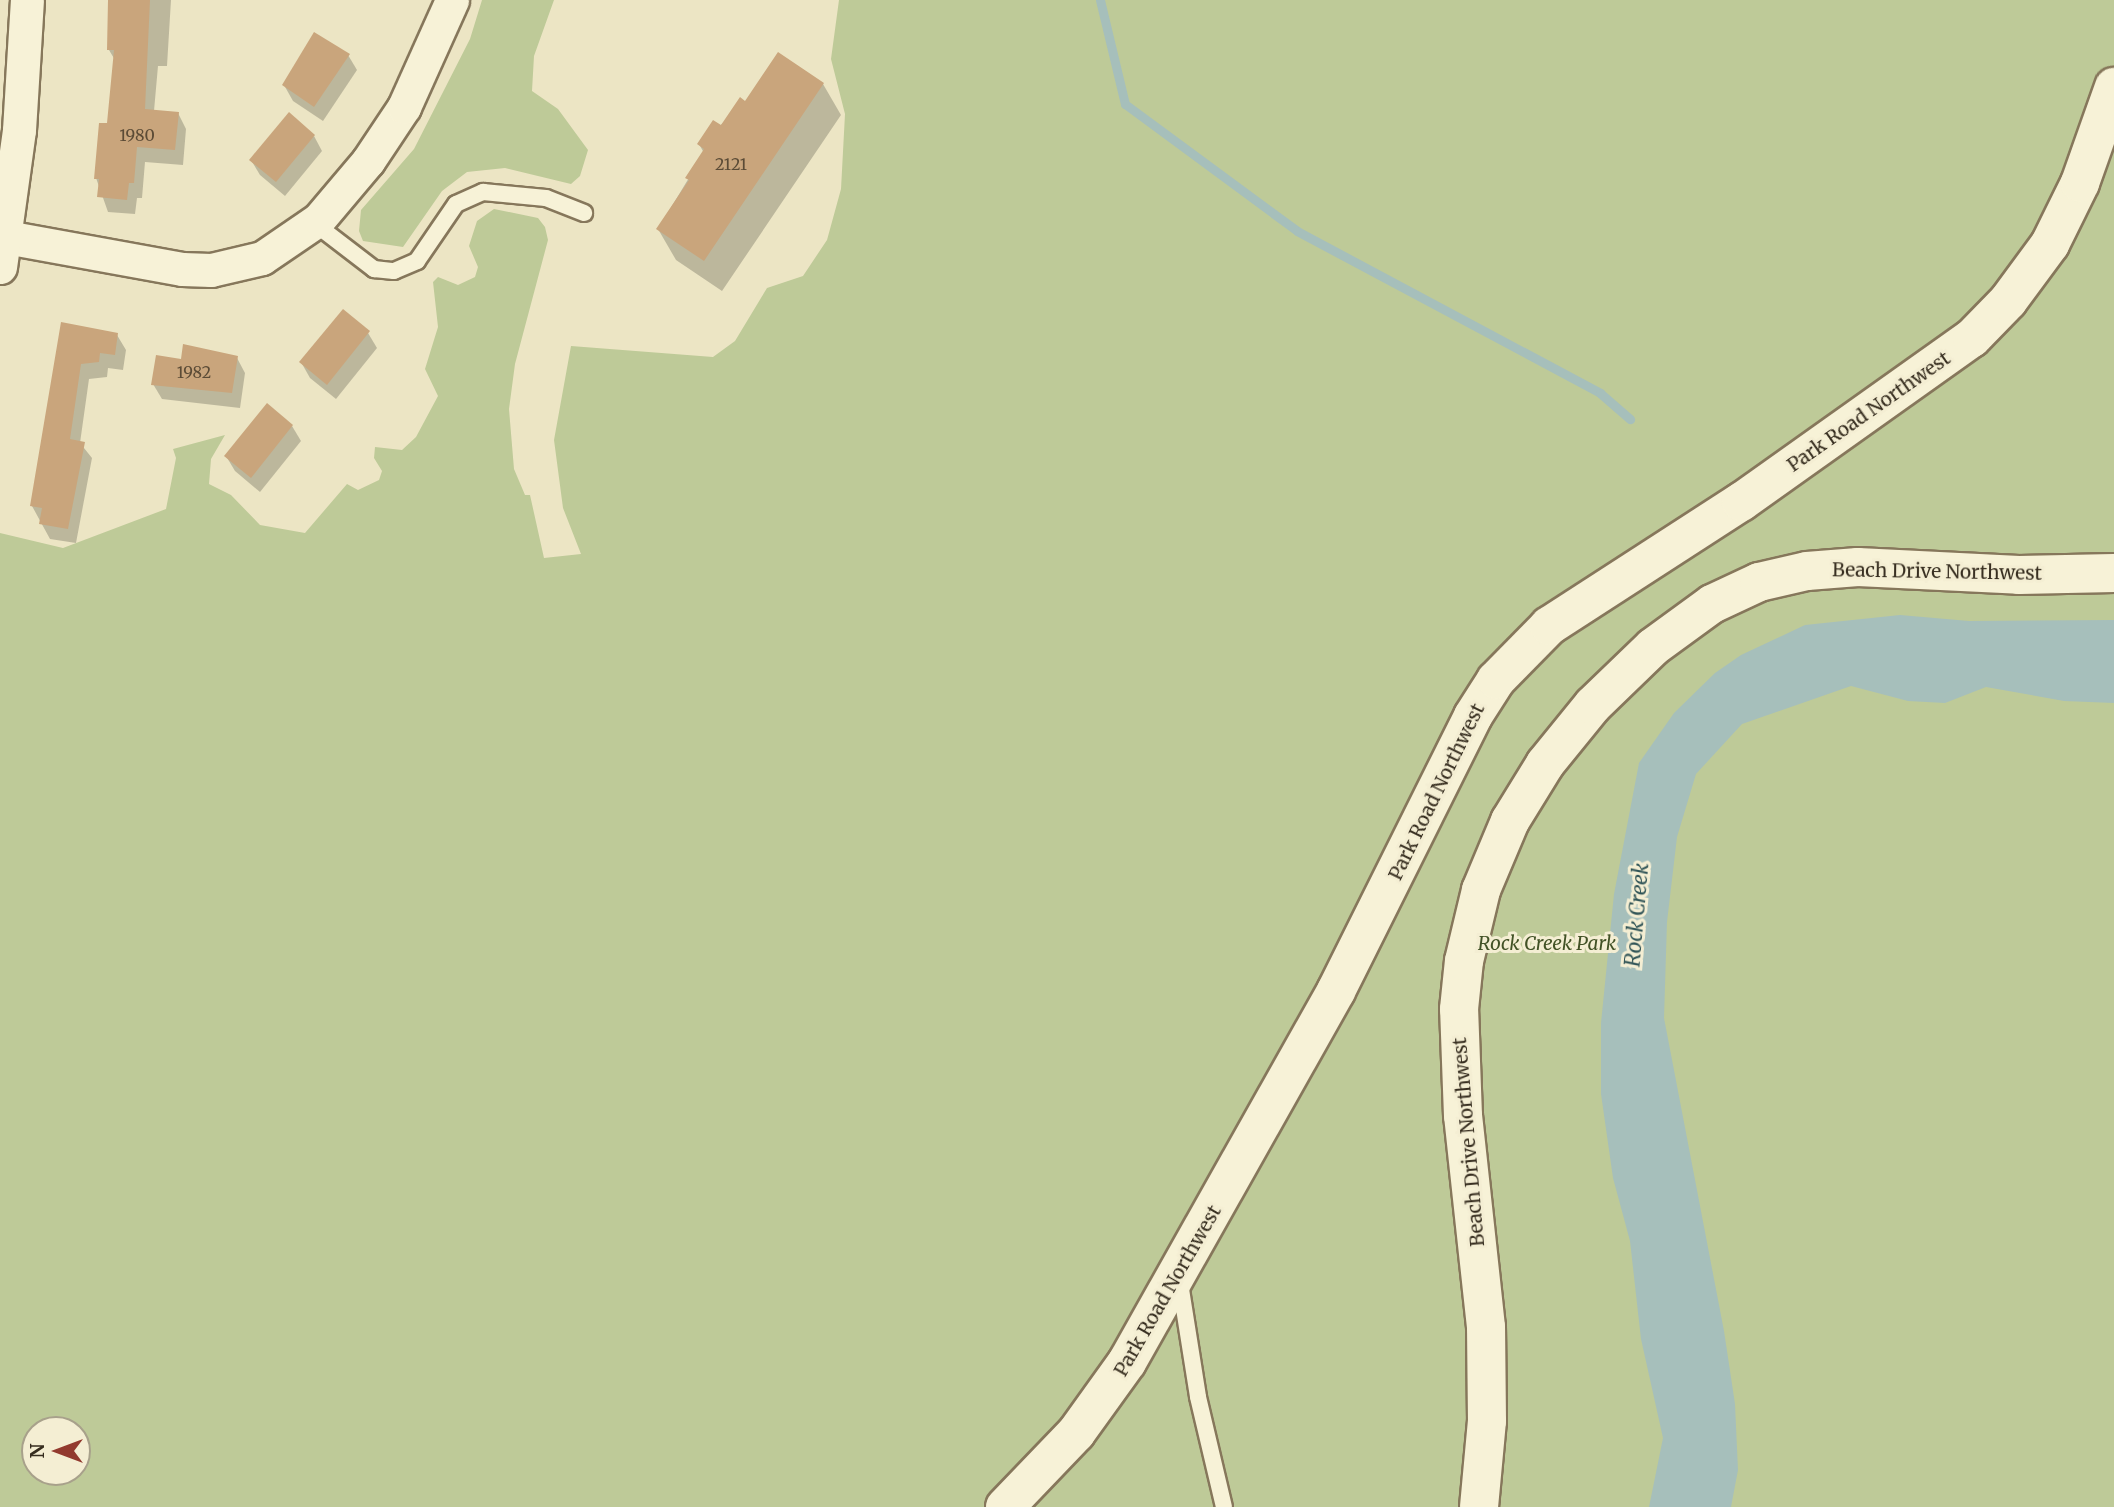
<!DOCTYPE html>
<style>
body{margin:0}
#map{position:relative;width:2114px;height:1507px;overflow:hidden;background:#ece5c4;font-family:Merriweather,serif}
div>[style]{position:absolute}
.green>*{inset:0;background:#beca98}
.water>*{inset:0;background:#a6bfbb}
.shadow>*{inset:0;background:#0003}
.stream>*{height:9px;margin:-4.5px;padding:0 4.5px;transform-origin:4.5px;border-radius:4.5px;background:#a6bfbb}
.building>*{inset:0;background:#c9a57c}
.roads{filter:drop-shadow(2px 0 #86775b) drop-shadow(-2px 0 #86775b) drop-shadow(0 2px #86775b) drop-shadow(0 -2px #86775b)}
.lane>*{height:16px;margin:-8px;padding:0 8px;transform-origin:8px;border-radius:8px;background:#f7f2d7}
.street>*{height:33px;margin:-16.5px;padding:0 16.5px;transform-origin:16.5px;border-radius:16.5px;background:#f7f2d7}
.secondary>*{height:38px;margin:-19px;padding:0 19px;transform-origin:19px;border-radius:19px;background:#f7f2d7}
span{translate:-50% -50%;white-space:nowrap;text-align:center;line-height:1.15;-webkit-text-stroke:6px #f4eed3;paint-order:stroke}
.number-label{font-size:16px;color:#5b4b36}
.number-label span{-webkit-text-stroke-width:0}
.street-label{font-size:19px;color:#362d1f}
.park-label{font-size:19px;color:#425226;font-style:italic}
.water-label{font-size:21px;color:#2f5356;font-style:italic}
.north{position:absolute;left:21px;top:1416px;width:70px;height:70px;box-sizing:border-box;background:#f4eed3;border:2px solid #a8a18b;border-radius:50%;rotate:270deg;font-size:19px;font-weight:700;line-height:28px;text-align:center;color:#362d1f}
.north::after{content:'';display:block;margin:auto;width:24px;height:32px;background:#923a2e;clip-path:polygon(50% 0,100% 100%,50% 72%,0 100%)}
</style>
<div id="map">
<div class="green">
<i style="clip-path:polygon(482px 0,554px 0,534px 56px,532px 91px,558px 109px,588px 150px,580px 176px,571px 184px,505px 168px,467px 172px,442px 191px,403px 247px,363px 241px,359px 231px,361px 210px,414px 149px,470px 39px)"></i>
<i style="clip-path:polygon(evenodd,839px 0,2114px 0,2114px 1507px,0 1507px,0 533px,63px 548px,166px 509px,176px 458px,173px 449px,225px 435px,211px 459px,209px 484px,231px 495px,260px 525px,305px 533px,347px 484px,358px 490px,379px 480px,382px 471px,374px 458px,375px 447px,402px 450px,416px 437px,438px 396px,425px 369px,438px 327px,433px 282px,438px 277px,458px 285px,475px 277px,478px 267px,469px 246px,477px 221px,494px 209px,538px 218px,545px 227px,548px 240px,515px 364px,509px 409px,514px 469px,525px 495px,530px 495px,544px 558px,581px 554px,563px 508px,554px 440px,571px 346px,713px 357px,735px 341px,767px 288px,803px 276px,827px 240px,841px 189px,845px 114px,831px 59px,839px 0,35px 1430px,77px 1430px,77px 1472px,35px 1472px,35px 1430px)"></i>
</div>
<div class="water">
<i style="clip-path:polygon(1900px 615px,1969px 621px,2114px 620px,2114px 703px,2064px 701px,1986px 687px,1945px 703px,1908px 701px,1851px 686px,1742px 724px,1696px 774px,1677px 837px,1667px 922px,1664px 1018px,1724px 1331px,1735px 1404px,1738px 1470px,1731px 1507px,1649px 1507px,1663px 1438px,1641px 1339px,1630px 1241px,1613px 1178px,1601px 1094px,1601px 1023px,1614px 894px,1639px 763px,1674px 713px,1715px 673px,1741px 655px,1805px 625px)"></i>
</div>
<div class="shadow">
<i style="clip-path:polygon(110px 0,171px 0,167px 66px,158px 66px,154px 111px,178px 113px,186px 129px,183px 165px,145px 162px,142px 198px,137px 198px,135px 214px,108px 212px,96px 178px,109px 125px,115px 60px,109px 50px)"></i>
<i style="clip-path:polygon(778px 54px,823px 84px,841px 115px,722px 291px,676px 260px,658px 229px,704px 153px,699px 144px,746px 103px)"></i>
<i style="clip-path:polygon(348px 55px,357px 70px,323px 121px,293px 101px,284px 85px)"></i>
<i style="clip-path:polygon(314px 136px,322px 151px,285px 196px,260px 175px,251px 160px)"></i>
<i style="clip-path:polygon(62px 324px,117px 335px,126px 350px,123px 370px,108px 368px,107px 377px,89px 379px,80px 443px,92px 458px,76px 543px,50px 539px,32px 506px)"></i>
<i style="clip-path:polygon(368px 333px,377px 348px,336px 399px,310px 378px,301px 362px)"></i>
<i style="clip-path:polygon(237px 358px,245px 373px,240px 408px,162px 399px,153px 384px,182px 361px)"></i>
<i style="clip-path:polygon(292px 426px,301px 441px,260px 492px,235px 471px,226px 456px)"></i>
</div>
<div class="stream">
<i style="left:1100px;top:0;width:107px;rotate:76.5deg"></i>
<i style="left:1125px;top:104px;width:214px;rotate:36.4deg"></i>
<i style="left:1297px;top:231px;width:344px;rotate:28.1deg"></i>
<i style="left:1600px;top:393px;width:40px;rotate:41deg"></i>
</div>
<div class="building">
<i style="clip-path:polygon(108px 0,150px 0,145px 109px,179px 112px,175px 150px,137px 147px,134px 183px,129px 183px,127px 200px,97px 197px,99px 179px,94px 179px,99px 123px,107px 123px,114px 50px,107px 50px)"></i>
<i style="clip-path:polygon(314px 32px,350px 54px,314px 107px,282px 85px)"></i>
<i style="clip-path:polygon(778px 52px,824px 83px,704px 261px,656px 229px,689px 180px,685px 178px,704px 149px,697px 144px,713px 120px,721px 125px,740px 97px,745px 101px)"></i>
<i style="clip-path:polygon(289px 112px,315px 135px,276px 182px,249px 160px)"></i>
<i style="clip-path:polygon(343px 309px,370px 331px,327px 385px,299px 362px)"></i>
<i style="clip-path:polygon(61px 322px,118px 333px,115px 355px,100px 353px,99px 362px,81px 364px,70px 439px,85px 442px,68px 529px,39px 524px,42px 508px,30px 506px)"></i>
<i style="clip-path:polygon(183px 344px,238px 356px,232px 393px,151px 385px,156px 355px,181px 359px)"></i>
<i style="clip-path:polygon(267px 403px,293px 425px,251px 478px,224px 456px)"></i>
</div>
<div class="roads">
<div class="lane">
<i style="left:314px;top:223px;width:76px;rotate:37.5deg"></i>
<i style="left:374px;top:269px;width:20px;rotate:6deg"></i>
<i style="left:394px;top:271px;width:25px;rotate:-23deg"></i>
<i style="left:417px;top:261px;width:69px;rotate:-55.6deg"></i>
<i style="left:456px;top:204px;width:30px;rotate:-24deg"></i>
<i style="left:483px;top:192px;width:63px;rotate:5.4deg"></i>
<i style="left:546px;top:198px;width:41px;rotate:21.5deg"></i>
<i style="left:1180px;top:1283px;width:115px;rotate:81deg"></i>
<i style="left:1198px;top:1397px;width:113px;rotate:76.7deg"></i>
</div>
<div class="street">
<i style="left:6px;top:237px;width:179px;rotate:10.3deg"></i>
<i style="left:182px;top:269px;width:29px;rotate:2deg"></i>
<i style="left:211px;top:270px;width:52px;rotate:-13.2deg"></i>
<i style="left:262px;top:258px;width:69px;rotate:-34.4deg"></i>
<i style="left:319px;top:219px;width:76px;rotate:-49.8deg"></i>
<i style="left:368px;top:161px;width:65px;rotate:-56.3deg"></i>
<i style="left:404px;top:107px;width:117px;rotate:-65.8deg"></i>
<i style="left:0;top:267px;width:138px;rotate:-82.1deg"></i>
<i style="left:19px;top:130px;width:130px;rotate:-86.5deg"></i>
</div>
<div class="secondary">
<i style="left:1005px;top:1507px;width:103px;rotate:-46.2deg"></i>
<i style="left:1076px;top:1433px;width:87px;rotate:-54.3deg"></i>
<i style="left:1127px;top:1362px;width:426px;rotate:-60.6deg"></i>
<i style="left:1336px;top:991px;width:307px;rotate:-63.5deg"></i>
<i style="left:1473px;top:716px;width:43px;rotate:-57.4deg"></i>
<i style="left:1496px;top:680px;width:76px;rotate:-45.5deg"></i>
<i style="left:1549px;top:626px;width:229px;rotate:-32.9deg"></i>
<i style="left:1741px;top:502px;width:283px;rotate:-35.4deg"></i>
<i style="left:1972px;top:338px;width:52px;rotate:-45.8deg"></i>
<i style="left:2008px;top:301px;width:71px;rotate:-53.6deg"></i>
<i style="left:2050px;top:244px;width:68px;rotate:-63.8deg"></i>
<i style="left:2080px;top:183px;width:102px;rotate:-70.5deg"></i>
<i style="left:1479px;top:1507px;width:86px;rotate:-84.7deg"></i>
<i style="left:1487px;top:1421px;width:94px;rotate:-90.6deg"></i>
<i style="left:1486px;top:1327px;width:212px;rotate:-96.2deg"></i>
<i style="left:1463px;top:1116px;width:107px;rotate:-92.1deg"></i>
<i style="left:1459px;top:1009px;width:48px;rotate:-84.1deg"></i>
<i style="left:1464px;top:961px;width:73px;rotate:-76.5deg"></i>
<i style="left:1481px;top:890px;width:75px;rotate:-67.2deg"></i>
<i style="left:1510px;top:821px;width:67px;rotate:-58.4deg"></i>
<i style="left:1545px;top:764px;width:76px;rotate:-50.9deg"></i>
<i style="left:1593px;top:705px;width:83px;rotate:-44deg"></i>
<i style="left:1653px;top:647px;width:73px;rotate:-36.1deg"></i>
<i style="left:1712px;top:604px;width:52px;rotate:-25.1deg"></i>
<i style="left:1759px;top:582px;width:49px;rotate:-12.9deg"></i>
<i style="left:1807px;top:571px;width:51px;rotate:-4.5deg"></i>
<i style="left:1858px;top:567px;width:161px;rotate:2.8deg"></i>
<i style="left:2019px;top:575px;width:95px;rotate:-1.2deg"></i>
</div>
</div>
<div class="number-label">
<span style="left:137px;top:135px">1980</span>
<span style="left:731px;top:164px">2121</span>
<span style="left:194px;top:372px">1982</span>
</div>
<div class="street-label">
<span style="left:1869px;top:412px;rotate:-35deg">Park Road Northwest</span>
<span style="left:1937px;top:572px;rotate:1deg">Beach Drive Northwest</span>
<span style="left:1437px;top:792px;rotate:-64deg">Park Road Northwest</span>
<span style="left:1469px;top:1142px;rotate:-95deg">Beach Drive Northwest</span>
<span style="left:1168px;top:1291px;rotate:-60deg">Park Road Northwest</span>
</div>
<div class="park-label">
<span style="left:1547px;top:944px">Rock Creek Park</span>
</div>
<div class="water-label">
<span style="left:1637px;top:915px;rotate:-85deg">Rock Creek</span>
</div>
<div class="north">N</div>
</div>
